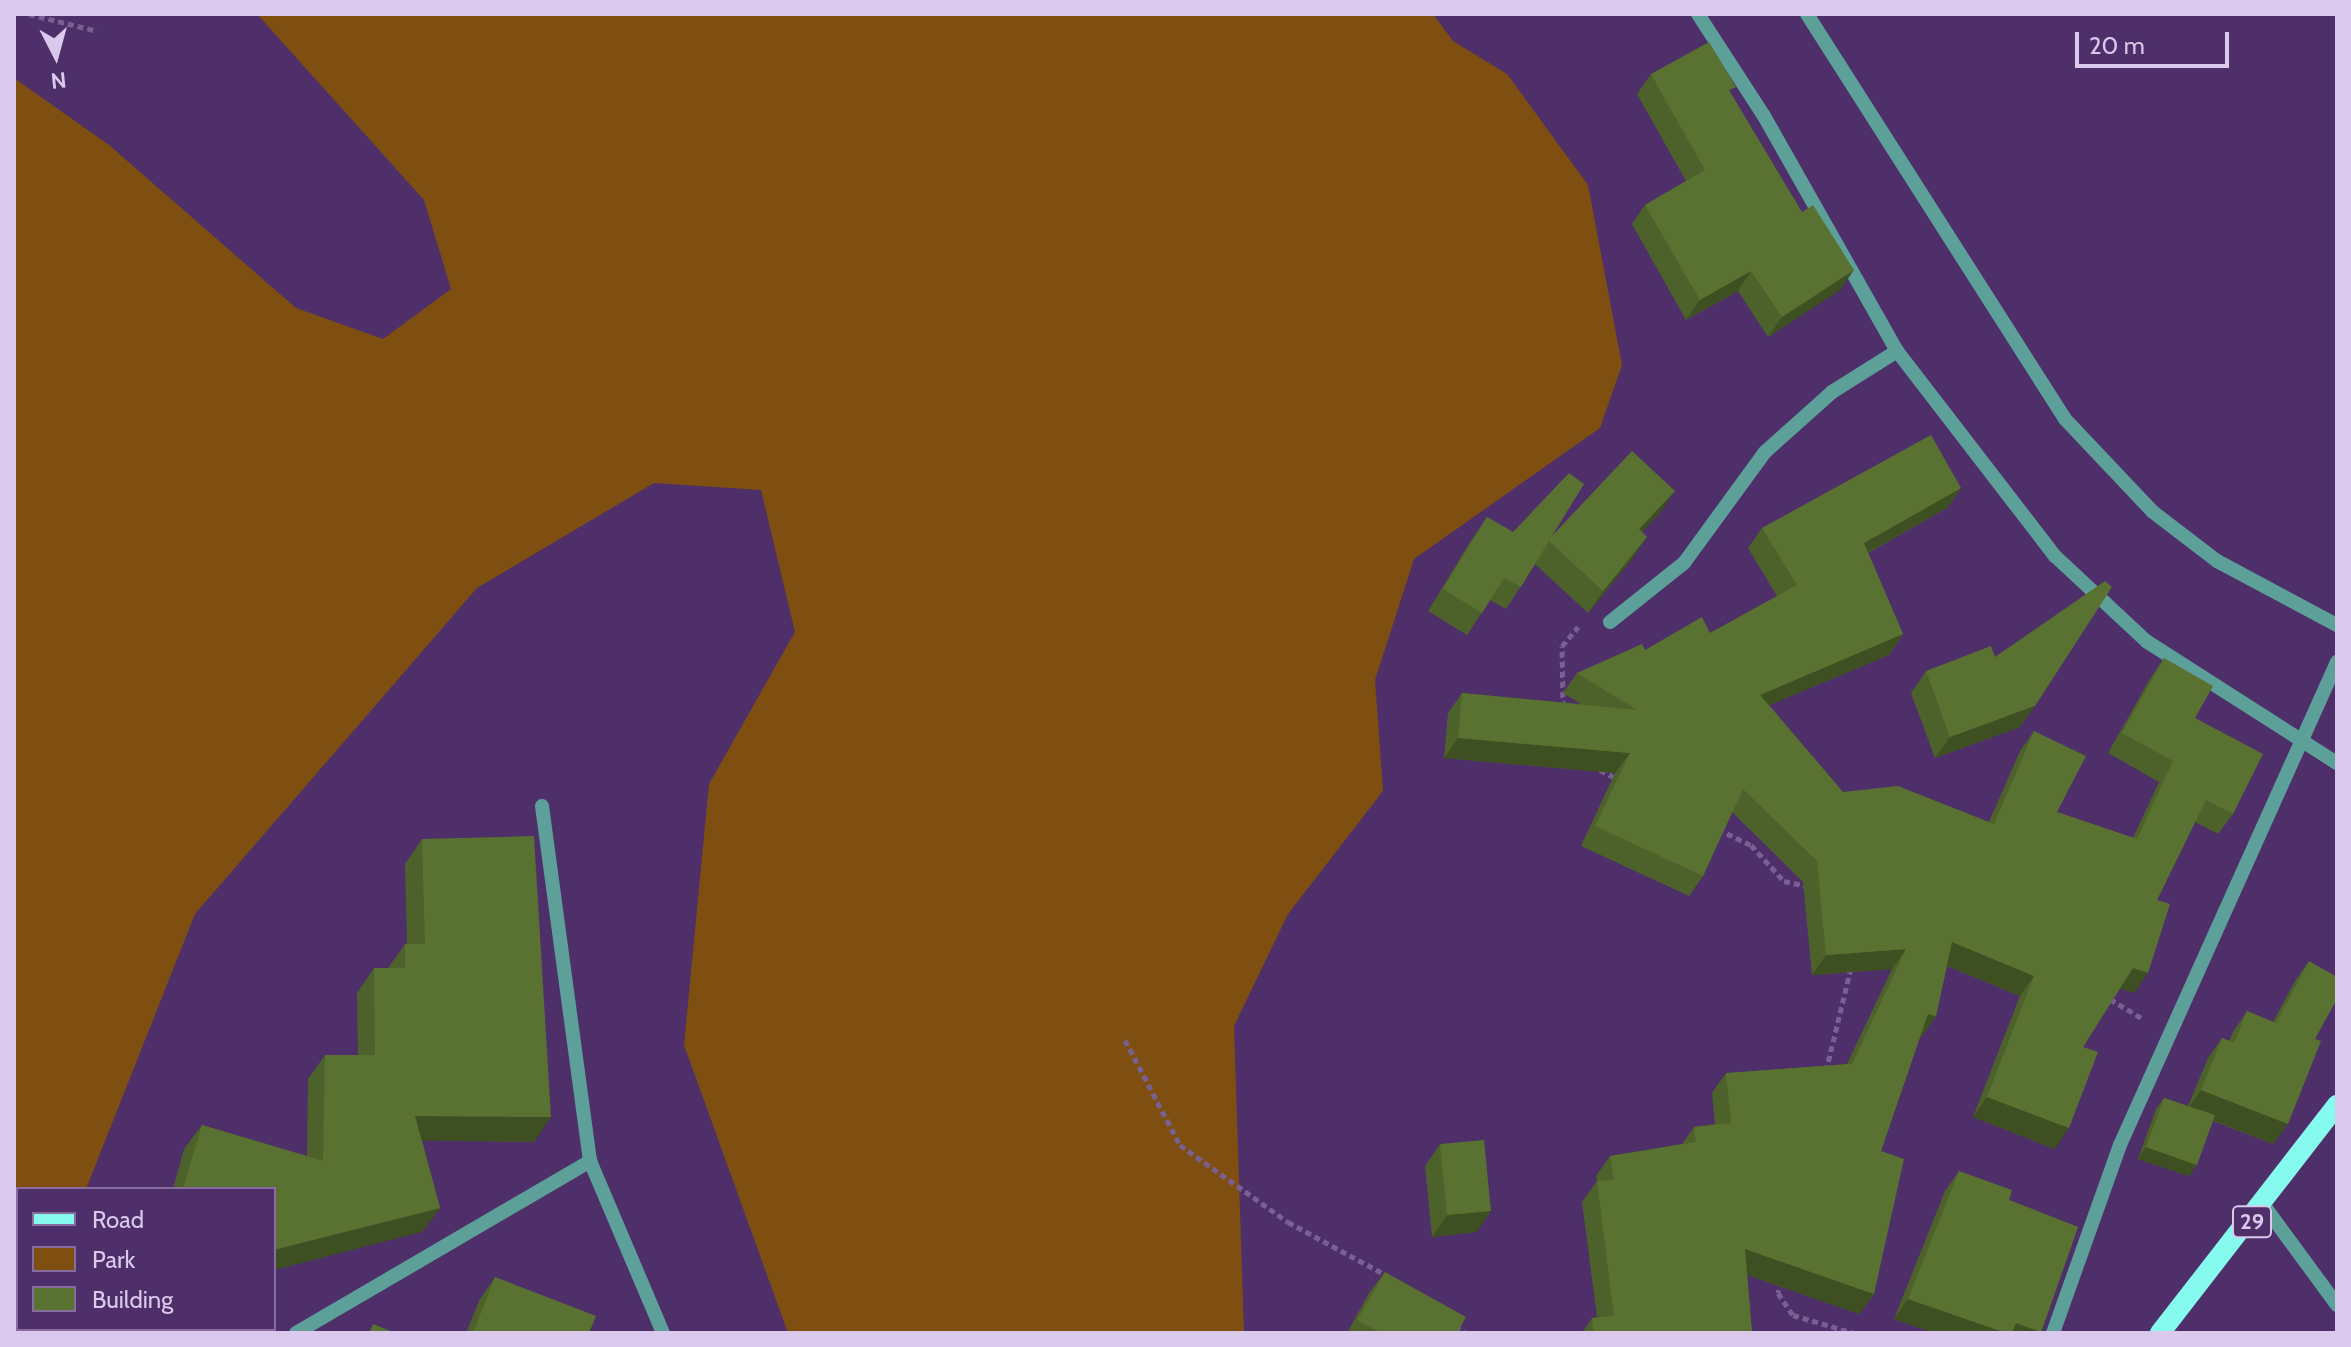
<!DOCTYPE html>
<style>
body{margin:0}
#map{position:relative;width:2351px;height:1347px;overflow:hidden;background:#4e2f69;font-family:Cabin,sans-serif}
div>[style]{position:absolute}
.green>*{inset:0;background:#7e4f10}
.path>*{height:5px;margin-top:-2.5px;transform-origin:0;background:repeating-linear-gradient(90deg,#795f92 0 6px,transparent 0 10px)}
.minor>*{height:14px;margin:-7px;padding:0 7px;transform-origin:7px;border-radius:7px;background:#5ca099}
.major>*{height:20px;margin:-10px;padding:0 10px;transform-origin:10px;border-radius:10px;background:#87faef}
.wall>*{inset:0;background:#4d622a}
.shaded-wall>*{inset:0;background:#3e5022}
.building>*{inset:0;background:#597231}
span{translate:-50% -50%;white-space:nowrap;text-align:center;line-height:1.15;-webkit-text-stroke:8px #4e2f69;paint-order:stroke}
.shield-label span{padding:2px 6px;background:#4e2f69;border:2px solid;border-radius:6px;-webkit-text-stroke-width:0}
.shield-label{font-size:22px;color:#dac9ec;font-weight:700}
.frame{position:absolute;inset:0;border:16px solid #dac9ec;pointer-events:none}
.legend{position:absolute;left:16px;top:1187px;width:260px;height:144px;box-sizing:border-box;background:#4e2f69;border:2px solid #866d9d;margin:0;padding:10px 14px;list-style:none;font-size:24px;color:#dac9ec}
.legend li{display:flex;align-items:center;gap:16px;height:40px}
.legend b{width:40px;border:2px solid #866d9d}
.north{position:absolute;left:16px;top:16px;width:80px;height:80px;-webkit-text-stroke:6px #4e2f69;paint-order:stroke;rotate:174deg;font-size:22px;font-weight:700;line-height:32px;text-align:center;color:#dac9ec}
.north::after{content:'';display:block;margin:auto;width:28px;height:36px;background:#dac9ec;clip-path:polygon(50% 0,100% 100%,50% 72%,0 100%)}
.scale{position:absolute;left:2075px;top:32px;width:154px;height:36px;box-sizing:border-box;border:4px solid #dac9ec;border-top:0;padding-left:10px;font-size:24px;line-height:28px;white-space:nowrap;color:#dac9ec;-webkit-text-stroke:6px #4e2f69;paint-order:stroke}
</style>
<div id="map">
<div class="green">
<i style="clip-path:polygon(257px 14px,1433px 14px,1453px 41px,1507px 74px,1588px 185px,1622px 365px,1600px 428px,1414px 559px,1375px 680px,1383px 791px,1288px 914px,1234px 1026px,1244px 1333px,788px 1333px,684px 1045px,709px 784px,795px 632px,761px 490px,654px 483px,477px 588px,195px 914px,86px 1189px,18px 1189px,18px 1329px,42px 1329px,14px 1333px,14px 78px,109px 145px,296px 308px,383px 339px,451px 289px,424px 200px)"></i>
</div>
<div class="path">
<i style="left:29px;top:14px;width:70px;rotate:14deg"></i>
<i style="left:1563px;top:707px;width:61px;rotate:-90.9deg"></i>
<i style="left:1562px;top:646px;width:25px;rotate:-50deg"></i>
<i style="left:1600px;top:770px;width:22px;rotate:27deg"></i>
<i style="left:1718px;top:829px;width:37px;rotate:26deg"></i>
<i style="left:1751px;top:845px;width:49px;rotate:47.5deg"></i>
<i style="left:1784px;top:881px;width:25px;rotate:12deg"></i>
<i style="left:2110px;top:999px;width:37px;rotate:31deg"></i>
<i style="left:1125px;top:1040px;width:119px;rotate:62.4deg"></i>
<i style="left:1180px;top:1145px;width:133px;rotate:35.5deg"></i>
<i style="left:1288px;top:1222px;width:111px;rotate:28.4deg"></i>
<i style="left:1826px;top:1071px;width:106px;rotate:-76.4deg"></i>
<i style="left:1781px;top:1280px;width:13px;rotate:103deg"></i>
<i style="left:1778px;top:1293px;width:27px;rotate:56deg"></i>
<i style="left:1793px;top:1315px;width:64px;rotate:16.4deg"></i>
<i style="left:1455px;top:1326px;width:12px;rotate:35deg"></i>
</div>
<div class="minor">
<i style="left:1698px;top:14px;width:121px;rotate:57.1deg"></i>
<i style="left:1764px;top:116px;width:270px;rotate:60.5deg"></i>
<i style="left:1897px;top:351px;width:259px;rotate:52.4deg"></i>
<i style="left:2055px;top:556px;width:125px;rotate:43deg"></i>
<i style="left:2146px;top:641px;width:227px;rotate:32.6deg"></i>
<i style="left:1807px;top:14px;width:480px;rotate:57.5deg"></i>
<i style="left:2065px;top:419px;width:128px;rotate:46.6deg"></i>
<i style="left:2153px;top:512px;width:81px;rotate:37.4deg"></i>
<i style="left:2217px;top:561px;width:136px;rotate:28.1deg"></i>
<i style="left:1610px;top:622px;width:95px;rotate:-38.6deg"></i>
<i style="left:1684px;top:563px;width:137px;rotate:-53.9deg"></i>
<i style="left:1765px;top:452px;width:90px;rotate:-41.8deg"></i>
<i style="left:1832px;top:392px;width:77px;rotate:-32.2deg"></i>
<i style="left:542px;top:806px;width:358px;rotate:82.3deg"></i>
<i style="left:590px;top:1161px;width:187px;rotate:67deg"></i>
<i style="left:2265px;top:1207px;width:122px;rotate:53.7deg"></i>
<i style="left:296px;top:1333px;width:341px;rotate:-30.3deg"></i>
<i style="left:2053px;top:1333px;width:200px;rotate:-70.4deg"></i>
<i style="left:2120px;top:1145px;width:530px;rotate:-65.81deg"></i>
</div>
<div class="major">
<i style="left:2160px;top:1333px;width:289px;rotate:-52.2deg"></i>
</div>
<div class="wall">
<i style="clip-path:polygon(1651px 74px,1731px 94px,1840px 290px,1768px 337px,1738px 291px,1686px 320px,1632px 224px,1645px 205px,1686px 181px,1637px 94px)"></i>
<i style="clip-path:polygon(1961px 488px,1947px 508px,1868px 553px,1903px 634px,1889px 655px,1769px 705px,1843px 792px,1989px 822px,2020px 751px,2034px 731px,2057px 812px,2133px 838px,2159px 782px,2108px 753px,2150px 679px,2164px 658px,2195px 718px,2233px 814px,2218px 834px,2195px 822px,2157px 900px,2134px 993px,2120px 988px,2083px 1047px,2055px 1149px,1973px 1117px,2020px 996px,1947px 966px,1936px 1016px,1922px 1036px,1920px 1036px,1881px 1151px,1874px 1294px,1859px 1314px,1747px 1275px,1752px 1333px,1582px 1333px,1592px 1318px,1597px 1317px,1582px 1202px,1597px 1181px,1596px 1176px,1610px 1156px,1682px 1144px,1694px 1127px,1715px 1124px,1712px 1093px,1726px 1073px,1847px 1064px,1892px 969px,1812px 975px,1803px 882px,1732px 812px,1703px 876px,1689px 896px,1581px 846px,1615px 773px,1444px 758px,1448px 713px,1462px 693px,1581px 704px,1563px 693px,1577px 673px,1645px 650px,1710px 633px,1777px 596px,1748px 548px,1762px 528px)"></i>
<i style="clip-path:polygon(1660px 513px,1642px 532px,1632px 559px,1588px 613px,1535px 564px,1506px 609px,1490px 600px,1467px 635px,1428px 611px,1472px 539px,1487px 517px,1513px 532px,1552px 536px)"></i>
<i style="clip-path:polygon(1926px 671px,2020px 727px,1935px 758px,1911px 693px)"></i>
<i style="clip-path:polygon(422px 839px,534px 1142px,422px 1140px,440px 1208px,422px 1232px,274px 1189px,173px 1189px,184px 1149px,202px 1125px,307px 1156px,308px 1079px,325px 1055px,358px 1055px,357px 993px,374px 968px,388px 968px,405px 944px,407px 944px,405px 864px)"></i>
<i style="clip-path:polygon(2309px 961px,2315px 1039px,2273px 1144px,2213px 1121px,2189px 1176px,2138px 1159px,2156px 1109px,2164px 1098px,2188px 1106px,2208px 1058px,2222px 1038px,2229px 1041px,2233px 1032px,2247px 1011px,2273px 1022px,2295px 981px)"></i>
<i style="clip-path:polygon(1440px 1144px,1491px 1211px,1476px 1232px,1432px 1237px,1425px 1166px)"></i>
<i style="clip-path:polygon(1959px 1171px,2009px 1200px,2078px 1227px,2041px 1333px,1934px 1333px,1894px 1319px,1945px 1191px)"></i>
<i style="clip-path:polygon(1385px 1272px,1457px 1333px,1347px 1333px,1369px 1293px)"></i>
<i style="clip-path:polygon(495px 1277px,589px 1333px,466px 1333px,480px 1299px)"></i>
<i style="clip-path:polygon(125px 1329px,237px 1329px,234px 1333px,127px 1333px)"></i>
</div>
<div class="shaded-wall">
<i style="clip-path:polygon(1854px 270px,1840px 290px,1768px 337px,1782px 317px)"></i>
<i style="clip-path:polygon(1751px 271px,1738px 291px,1686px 320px,1700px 300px)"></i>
<i style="clip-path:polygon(1961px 488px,1947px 508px,1849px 563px,1864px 543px)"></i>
<i style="clip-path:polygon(1675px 491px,1660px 513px,1624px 551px,1639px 529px)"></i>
<i style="clip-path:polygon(1647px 537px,1632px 559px,1588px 613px,1603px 591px)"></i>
<i style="clip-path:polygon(1903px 634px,1889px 655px,1746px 715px,1760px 695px)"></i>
<i style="clip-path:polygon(2035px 706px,2020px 727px,1935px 758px,1950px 737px)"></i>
<i style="clip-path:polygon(1458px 738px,1630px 753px,1615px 773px,1444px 758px)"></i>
<i style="clip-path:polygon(1952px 942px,2034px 976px,2020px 996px,1938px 962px)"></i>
<i style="clip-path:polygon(1906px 949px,1892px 969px,1812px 975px,1826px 955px)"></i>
<i style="clip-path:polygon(2133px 968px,2148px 973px,2134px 993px,2118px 988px)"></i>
<i style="clip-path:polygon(1928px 1014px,1936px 1016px,1922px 1036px,1913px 1034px)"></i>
<i style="clip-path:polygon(2201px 1090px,2288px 1124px,2273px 1144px,2187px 1110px)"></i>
<i style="clip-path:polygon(1987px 1097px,2069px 1128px,2055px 1149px,1973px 1117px)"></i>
<i style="clip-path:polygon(415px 1116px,551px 1117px,534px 1142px,398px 1140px)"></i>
<i style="clip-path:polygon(2146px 1147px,2197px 1165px,2189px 1176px,2138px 1159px)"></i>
<i style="clip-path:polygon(440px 1208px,422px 1232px,274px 1270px,274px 1250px)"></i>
<i style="clip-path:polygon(1491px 1211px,1476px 1232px,1432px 1237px,1447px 1215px)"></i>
<i style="clip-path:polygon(1745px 1249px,1874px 1294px,1859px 1314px,1731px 1269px)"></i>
<i style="clip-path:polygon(1908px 1299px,2006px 1333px,1934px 1333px,1894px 1319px)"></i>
<i style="clip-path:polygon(2016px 1323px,2041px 1332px,2009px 1333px)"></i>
<i style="clip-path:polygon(225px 1329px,237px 1329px,234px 1333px,217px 1333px)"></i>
</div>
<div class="building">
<i style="clip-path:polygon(1709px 42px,1736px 87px,1729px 90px,1802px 212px,1813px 205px,1854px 270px,1782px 317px,1751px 271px,1700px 300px,1645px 205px,1705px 170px,1651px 74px)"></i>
<i style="clip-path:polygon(1931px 435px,1961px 488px,1864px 543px,1903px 634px,1760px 695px,1843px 792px,1898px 786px,1994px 824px,2034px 731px,2086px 756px,2057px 812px,2137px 839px,2173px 761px,2122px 733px,2164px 658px,2213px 686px,2195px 718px,2263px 754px,2233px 814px,2206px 800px,2157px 900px,2170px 904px,2148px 973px,2133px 968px,2083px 1047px,2098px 1052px,2069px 1128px,1987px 1097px,2034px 976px,1952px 942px,1936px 1016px,1928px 1014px,1881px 1151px,1904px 1159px,1874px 1294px,1745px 1249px,1752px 1333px,1594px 1333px,1592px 1318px,1614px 1316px,1597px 1181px,1614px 1180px,1610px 1156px,1696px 1142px,1694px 1127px,1731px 1123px,1726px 1073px,1852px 1064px,1906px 949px,1826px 955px,1817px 861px,1743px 789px,1703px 876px,1595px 826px,1630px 753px,1458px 738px,1462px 693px,1637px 710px,1577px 673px,1642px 644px,1645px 650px,1702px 617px,1710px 633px,1797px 585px,1762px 528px)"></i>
<i style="clip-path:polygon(1632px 451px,1675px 491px,1639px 529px,1647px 537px,1603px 591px,1549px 541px,1521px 587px,1504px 578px,1482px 613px,1443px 589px,1487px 517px,1513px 532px,1569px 473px,1584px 484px,1552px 536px)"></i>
<i style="clip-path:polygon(2105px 581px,2112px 587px,2035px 706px,1950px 737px,1926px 671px,1991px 646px,1995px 657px)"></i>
<i style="clip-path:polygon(534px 836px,551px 1117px,415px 1116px,440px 1208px,274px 1250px,274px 1189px,183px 1189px,202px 1125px,323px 1161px,325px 1055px,375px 1055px,374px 968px,405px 968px,405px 944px,425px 944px,422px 839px)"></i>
<i style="clip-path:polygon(2309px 961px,2337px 977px,2337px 999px,2315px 1039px,2321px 1041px,2288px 1124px,2201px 1090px,2222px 1038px,2234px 1043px,2247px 1011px,2276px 1023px)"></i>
<i style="clip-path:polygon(2164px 1098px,2215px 1115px,2197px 1165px,2146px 1147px)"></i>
<i style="clip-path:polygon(1484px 1140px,1491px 1211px,1447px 1215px,1440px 1144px)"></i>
<i style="clip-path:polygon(1959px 1171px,2012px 1190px,2009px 1200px,2078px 1227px,2041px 1332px,2016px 1323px,2012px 1333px,2006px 1333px,1908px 1299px)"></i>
<i style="clip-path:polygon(1385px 1272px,1466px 1317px,1457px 1333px,1381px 1333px,1357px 1320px)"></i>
<i style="clip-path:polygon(495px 1277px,596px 1316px,589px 1333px,473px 1333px)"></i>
<i style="clip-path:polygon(373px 1324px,395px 1333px,369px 1333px)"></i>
<i style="clip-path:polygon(151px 1329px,225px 1329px,217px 1333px,154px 1333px)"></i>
</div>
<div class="shield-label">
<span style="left:2252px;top:1222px">29</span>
</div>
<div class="frame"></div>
<ul class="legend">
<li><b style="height:10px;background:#87faef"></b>Road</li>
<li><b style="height:22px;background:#7e4f10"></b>Park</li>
<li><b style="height:22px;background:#597231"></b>Building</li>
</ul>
<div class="north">N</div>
<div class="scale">20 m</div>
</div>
